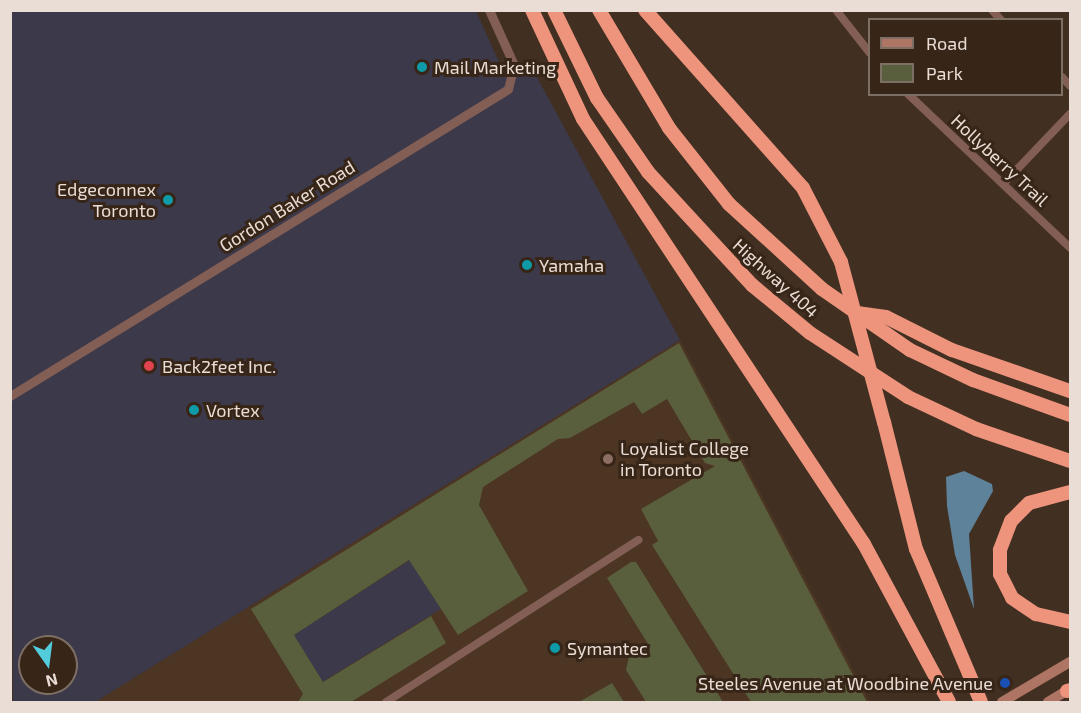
<!DOCTYPE html>
<style>
body{margin:0}
#map{position:relative;width:1081px;height:713px;overflow:hidden;background:#413022;font-family:"Exo 2",sans-serif}
div>[style]{position:absolute}
.built>*{inset:0;background:#4c3523}
.industrial>*{inset:0;background:#3c394a}
.green>*{inset:0;background:#595e3d}
.water>*{inset:0;background:#5e8299}
.minor>*{height:8px;margin:-4px;padding:0 4px;transform-origin:4px;border-radius:4px;background:#835e54}
.tertiary>*{height:9px;margin:-4.5px;padding:0 4.5px;transform-origin:4.5px;border-radius:4.5px;background:#835e54}
.secondary>*{height:10px;margin:-5px;padding:0 5px;transform-origin:5px;border-radius:5px;background:#ae7464}
.motorway>*{height:14px;margin:-7px;padding:0 7px;transform-origin:7px;border-radius:7px;background:#ee947c}
.motorway-bridge>*{height:14px;margin:-7px;padding:0 7px;transform-origin:7px;border-radius:7px;background:#ee947c}
.dots>*{width:16px;height:16px;translate:-50% -50%;box-sizing:border-box;border:3px solid #372618;border-radius:50%}
span{translate:-50% -50%;white-space:nowrap;text-align:center;line-height:1.15;-webkit-text-stroke:6px #372618;paint-order:stroke}
.poi-label{font-size:18px;color:#e9ddd5}
.left{translate:0 -50%;text-align:left}
.right{translate:-100% -50%;text-align:right}
.street-label{font-size:18px;color:#e9ddd5}
.frame{position:absolute;inset:0;border:12px solid #e9ddd5;pointer-events:none}
.legend{position:absolute;left:868px;top:18px;width:195px;height:78px;box-sizing:border-box;background:#372618;border:2px solid #7e6f64;margin:0;padding:8px 10px;list-style:none;font-size:18px;color:#e9ddd5}
.legend li{display:flex;align-items:center;gap:12px;height:30px}
.legend b{width:30px;border:2px solid #7e6f64}
.north{position:absolute;left:18px;top:635px;width:60px;height:60px;box-sizing:border-box;background:#372618;border:2px solid #7e6f64;border-radius:50%;rotate:166deg;font-size:16px;font-weight:700;line-height:24px;text-align:center;color:#e9ddd5}
.north::after{content:'';display:block;margin:auto;width:21px;height:27px;background:#52cbda;clip-path:polygon(50% 0,100% 100%,50% 72%,0 100%)}
</style>
<div id="map">
<div class="built">
<i style="clip-path:polygon(680px 340px,870px 702px,95px 702px)"></i>
</div>
<div class="industrial">
<i style="clip-path:polygon(evenodd,10px 11px,476px 11px,504px 73px,534px 72px,680px 340px,95px 702px,13px 702px,10px 11px,30px 647px,66px 647px,66px 683px,30px 683px,30px 647px)"></i>
<i style="clip-path:polygon(410px 560px,441px 609px,322px 682px,294px 635px)"></i>
</div>
<div class="green">
<i style="clip-path:polygon(679px 343px,867px 702px,751px 702px,652px 545px,658px 541px,641px 509px,715px 466px,705px 463px,667px 399px,642px 414px,634px 402px,570px 438px,558px 439px,483px 487px,479px 505px,528px 591px,458px 635px,409px 560px,294px 635px,323px 682px,431px 616px,446px 643px,351px 702px,298px 702px,303px 694px,251px 609px)"></i>
<i style="clip-path:polygon(631px 562px,636px 562px,723px 702px,646px 702px,626px 670px,629px 656px,648px 644px,607px 578px)"></i>
<i style="clip-path:polygon(612px 683px,624px 702px,579px 702px)"></i>
</div>
<div class="water">
<i style="clip-path:polygon(964px 471px,992px 484px,993px 491px,969px 534px,974px 609px,955px 555px,947px 506px,946px 477px)"></i>
</div>
<div class="minor">
<i style="left:836px;top:10px;width:55px;rotate:51.7deg"></i>
<i style="left:992px;top:10px;width:13px;rotate:48deg"></i>
<i style="left:1062px;top:77px;width:12px;rotate:48deg"></i>
<i style="left:908px;top:94px;width:224px;rotate:43.5deg"></i>
<i style="left:1004px;top:183px;width:95px;rotate:-46.3deg"></i>
<i style="left:386px;top:702px;width:300px;rotate:-32.7deg"></i>
</div>
<div class="tertiary">
<i style="left:10px;top:396px;width:585px;rotate:-31.65deg"></i>
<i style="left:508px;top:89px;width:25px;rotate:-76deg"></i>
<i style="left:514px;top:65px;width:60px;rotate:-114.4deg"></i>
</div>
<div class="secondary">
<i style="left:1002px;top:702px;width:79px;rotate:-30.5deg"></i>
<i style="left:1048px;top:702px;width:26px;rotate:-31deg"></i>
</div>
<div class="motorway">
<i style="left:532px;top:10px;width:120px;rotate:64.9deg"></i>
<i style="left:583px;top:119px;width:509px;rotate:56.53deg"></i>
<i style="left:864px;top:544px;width:179px;rotate:61.7deg"></i>
<i style="left:554px;top:10px;width:98px;rotate:64deg"></i>
<i style="left:597px;top:98px;width:90px;rotate:55.4deg"></i>
<i style="left:648px;top:172px;width:154px;rotate:47.4deg"></i>
<i style="left:752px;top:285px;width:75px;rotate:39.6deg"></i>
<i style="left:810px;top:333px;width:117px;rotate:33.1deg"></i>
<i style="left:908px;top:397px;width:75px;rotate:25.2deg"></i>
<i style="left:976px;top:429px;width:99px;rotate:18.8deg"></i>
<i style="left:599px;top:10px;width:137px;rotate:59.3deg"></i>
<i style="left:669px;top:128px;width:97px;rotate:51.7deg"></i>
<i style="left:729px;top:204px;width:126px;rotate:42.4deg"></i>
<i style="left:822px;top:289px;width:107px;rotate:34.7deg"></i>
<i style="left:910px;top:350px;width:70px;rotate:25.5deg"></i>
<i style="left:973px;top:380px;width:103px;rotate:19.8deg"></i>
<i style="left:645px;top:10px;width:238px;rotate:48.4deg"></i>
<i style="left:803px;top:188px;width:83px;rotate:62.8deg"></i>
<i style="left:857px;top:313px;width:29px;rotate:8deg"></i>
<i style="left:886px;top:317px;width:74px;rotate:26.6deg"></i>
<i style="left:952px;top:350px;width:125px;rotate:19.2deg"></i>
<i style="left:884px;top:422px;width:131px;rotate:75.9deg"></i>
<i style="left:916px;top:549px;width:166px;rotate:67deg"></i>
<i style="left:1070px;top:492px;width:42px;rotate:165deg"></i>
<i style="left:1029px;top:503px;width:25px;rotate:135deg"></i>
<i style="left:1011px;top:521px;width:31px;rotate:111deg"></i>
<i style="left:1000px;top:550px;width:24px;rotate:90deg"></i>
<i style="left:1000px;top:574px;width:27px;rotate:63deg"></i>
<i style="left:1012px;top:598px;width:29px;rotate:34deg"></i>
<i style="left:1036px;top:614px;width:35px;rotate:13deg"></i>
<i style="left:1067px;top:691px;width:3px;rotate:-18deg"></i>
</div>
<div class="motorway-bridge">
<i style="left:841px;top:262px;width:166px;rotate:75deg"></i>
</div>
<div class="dots">
<i style="left:422px;top:67px;background:#0f9aa8"></i>
<i style="left:168px;top:200px;background:#0f9aa8"></i>
<i style="left:527px;top:265px;background:#0f9aa8"></i>
<i style="left:149px;top:366px;background:#e0444e"></i>
<i style="left:194px;top:410px;background:#0f9aa8"></i>
<i style="left:608px;top:459px;background:#8d6e63"></i>
<i style="left:555px;top:648px;background:#0f9aa8"></i>
<i style="left:1005px;top:683px;background:#1a4fb4"></i>
</div>
<div class="poi-label">
<span class="left" style="left:434px;top:67px">Mail Marketing</span>
<span class="right" style="left:156px;top:200px">Edgeconnex<br>Toronto</span>
<span class="left" style="left:539px;top:265px">Yamaha</span>
<span class="left" style="left:162px;top:366px">Back2feet Inc.</span>
<span class="left" style="left:206px;top:410px">Vortex</span>
<span class="left" style="left:620px;top:459px">Loyalist College<br>in Toronto</span>
<span class="left" style="left:567px;top:648px">Symantec</span>
<span class="right" style="left:993px;top:683px">Steeles Avenue at Woodbine Avenue</span>
</div>
<div class="street-label">
<span style="left:1000px;top:160px;rotate:43deg">Hollyberry Trail</span>
<span style="left:287px;top:206px;rotate:-32deg">Gordon Baker Road</span>
<span style="left:776px;top:278px;rotate:42deg">Highway 404</span>
</div>
<div class="frame"></div>
<ul class="legend">
<li><b style="height:8px;background:#ae7464"></b>Road</li>
<li><b style="height:16px;background:#595e3d"></b>Park</li>
</ul>
<div class="north">N</div>
</div>
